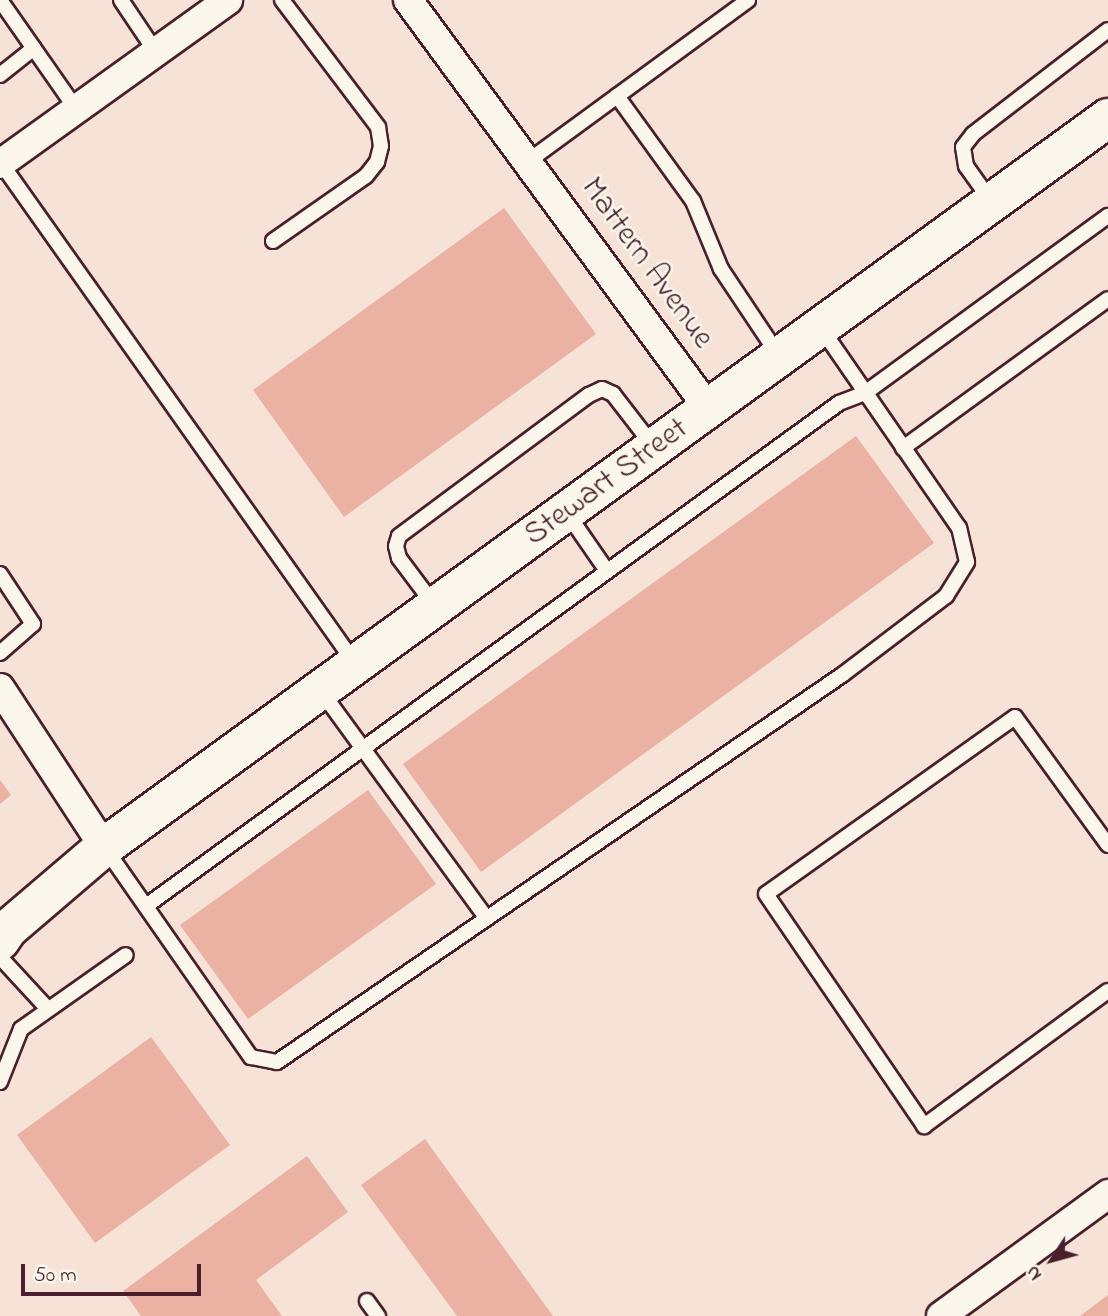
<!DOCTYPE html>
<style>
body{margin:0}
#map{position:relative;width:1108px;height:1316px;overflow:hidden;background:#f6e2d6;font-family:"Indie Flower",sans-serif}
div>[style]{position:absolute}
.building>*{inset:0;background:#ebb2a4}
.roads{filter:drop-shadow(2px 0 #4a1f2b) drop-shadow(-2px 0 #4a1f2b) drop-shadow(0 2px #4a1f2b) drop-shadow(0 -2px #4a1f2b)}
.lane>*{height:14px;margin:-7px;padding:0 7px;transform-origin:7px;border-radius:7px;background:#fbf7ec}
.street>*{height:28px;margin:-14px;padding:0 14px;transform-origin:14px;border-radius:14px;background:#fbf7ec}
.secondary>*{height:38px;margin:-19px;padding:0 19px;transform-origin:19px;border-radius:19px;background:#fbf7ec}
span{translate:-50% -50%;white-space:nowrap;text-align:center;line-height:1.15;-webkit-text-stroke:5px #fbf7ec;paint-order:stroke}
.street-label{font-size:32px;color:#4a1f2b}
.north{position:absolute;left:1017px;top:1225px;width:70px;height:70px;-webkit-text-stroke:5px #fbf7ec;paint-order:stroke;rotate:234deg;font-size:19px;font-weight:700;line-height:28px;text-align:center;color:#4a1f2b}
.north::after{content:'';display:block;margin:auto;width:24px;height:32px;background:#4a1f2b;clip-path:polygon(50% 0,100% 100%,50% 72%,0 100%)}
.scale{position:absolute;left:21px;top:1264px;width:180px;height:32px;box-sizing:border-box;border:4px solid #4a1f2b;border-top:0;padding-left:9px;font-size:21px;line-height:24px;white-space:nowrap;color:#4a1f2b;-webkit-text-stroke:5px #fbf7ec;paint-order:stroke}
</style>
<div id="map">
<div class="building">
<i style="clip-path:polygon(504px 208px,596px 334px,344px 517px,253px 390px)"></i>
<i style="clip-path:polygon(856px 436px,934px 543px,481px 872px,403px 764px)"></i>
<i style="clip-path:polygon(0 780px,11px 795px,0 804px)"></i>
<i style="clip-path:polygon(368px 790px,436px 884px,248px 1019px,180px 925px)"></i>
<i style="clip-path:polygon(151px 1037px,230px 1145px,95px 1243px,17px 1135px)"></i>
<i style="clip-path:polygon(425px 1139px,553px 1316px,457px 1316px,361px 1185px)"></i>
<i style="clip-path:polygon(307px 1156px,348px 1212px,256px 1280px,282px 1316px,141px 1316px,123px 1291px)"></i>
<i style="clip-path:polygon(1108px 1295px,1108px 1316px,1080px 1316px)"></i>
</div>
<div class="roads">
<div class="lane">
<i style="left:0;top:0;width:133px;rotate:55.1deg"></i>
<i style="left:121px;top:0;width:63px;rotate:56.1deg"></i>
<i style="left:0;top:75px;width:43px;rotate:-38.5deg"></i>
<i style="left:617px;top:96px;width:130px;rotate:54.1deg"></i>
<i style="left:693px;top:201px;width:74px;rotate:67.6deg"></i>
<i style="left:721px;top:269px;width:105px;rotate:56.3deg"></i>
<i style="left:527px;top:162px;width:274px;rotate:-36.2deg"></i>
<i style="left:1px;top:163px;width:611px;rotate:54.72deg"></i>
<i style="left:991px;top:201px;width:43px;rotate:-125.5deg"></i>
<i style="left:966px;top:166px;width:19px;rotate:-99deg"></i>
<i style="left:963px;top:147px;width:16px;rotate:-52deg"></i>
<i style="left:973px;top:134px;width:170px;rotate:-37.6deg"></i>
<i style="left:273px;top:241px;width:113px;rotate:-35deg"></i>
<i style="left:366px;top:176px;width:18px;rotate:-52deg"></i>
<i style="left:377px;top:162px;width:16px;rotate:-76deg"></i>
<i style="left:381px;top:146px;width:19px;rotate:-99deg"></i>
<i style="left:378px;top:127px;width:159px;rotate:-127.1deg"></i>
<i style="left:903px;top:448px;width:253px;rotate:-36deg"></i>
<i style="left:567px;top:513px;width:70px;rotate:55.4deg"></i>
<i style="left:0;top:574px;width:60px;rotate:56.6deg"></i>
<i style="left:33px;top:624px;width:44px;rotate:138.7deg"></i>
<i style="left:435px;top:606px;width:60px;rotate:-126.9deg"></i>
<i style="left:399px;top:558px;width:12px;rotate:-104deg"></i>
<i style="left:396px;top:546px;width:10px;rotate:-73deg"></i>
<i style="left:399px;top:536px;width:237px;rotate:-36.6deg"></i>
<i style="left:589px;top:395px;width:14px;rotate:-25deg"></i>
<i style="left:602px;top:389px;width:12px;rotate:24deg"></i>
<i style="left:613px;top:394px;width:67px;rotate:52.3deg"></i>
<i style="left:321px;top:691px;width:278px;rotate:53.9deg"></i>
<i style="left:1108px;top:845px;width:158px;rotate:-126deg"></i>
<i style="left:1015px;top:717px;width:305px;rotate:144.6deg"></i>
<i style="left:766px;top:894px;width:281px;rotate:55.7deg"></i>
<i style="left:924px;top:1126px;width:228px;rotate:-36.3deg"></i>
<i style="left:105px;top:848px;width:255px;rotate:55.1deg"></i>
<i style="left:251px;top:1057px;width:26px;rotate:11deg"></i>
<i style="left:277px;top:1062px;width:685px;rotate:-34.41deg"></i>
<i style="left:842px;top:675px;width:131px;rotate:-37.2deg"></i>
<i style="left:946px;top:596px;width:40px;rotate:-58deg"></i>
<i style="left:967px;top:562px;width:35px;rotate:-103deg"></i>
<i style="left:959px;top:528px;width:243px;rotate:-124.6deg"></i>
<i style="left:146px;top:906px;width:856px;rotate:-35.97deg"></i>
<i style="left:839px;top:403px;width:28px;rotate:-21deg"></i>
<i style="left:865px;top:393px;width:301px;rotate:-36.1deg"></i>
<i style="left:0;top:957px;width:71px;rotate:47.3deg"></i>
<i style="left:0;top:1082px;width:57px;rotate:-68.4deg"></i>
<i style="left:21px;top:1029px;width:128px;rotate:-35.2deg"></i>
<i style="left:367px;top:1301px;width:19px;rotate:54deg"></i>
</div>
<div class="street">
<i style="left:408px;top:0;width:508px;rotate:53.65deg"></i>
<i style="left:0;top:164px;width:281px;rotate:-35.7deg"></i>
<i style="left:0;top:688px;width:190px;rotate:56.8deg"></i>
<i style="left:941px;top:1316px;width:207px;rotate:-36.1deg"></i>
</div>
<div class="secondary">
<i style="left:0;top:941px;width:14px;rotate:-56deg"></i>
<i style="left:8px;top:929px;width:126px;rotate:-40.5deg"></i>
<i style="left:104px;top:847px;width:1241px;rotate:-35.98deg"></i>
</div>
</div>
<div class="street-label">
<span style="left:646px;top:264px;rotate:54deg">Mattern Avenue</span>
<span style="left:607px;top:483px;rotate:-36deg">Stewart Street</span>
</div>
<div class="north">N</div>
<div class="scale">50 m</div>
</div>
